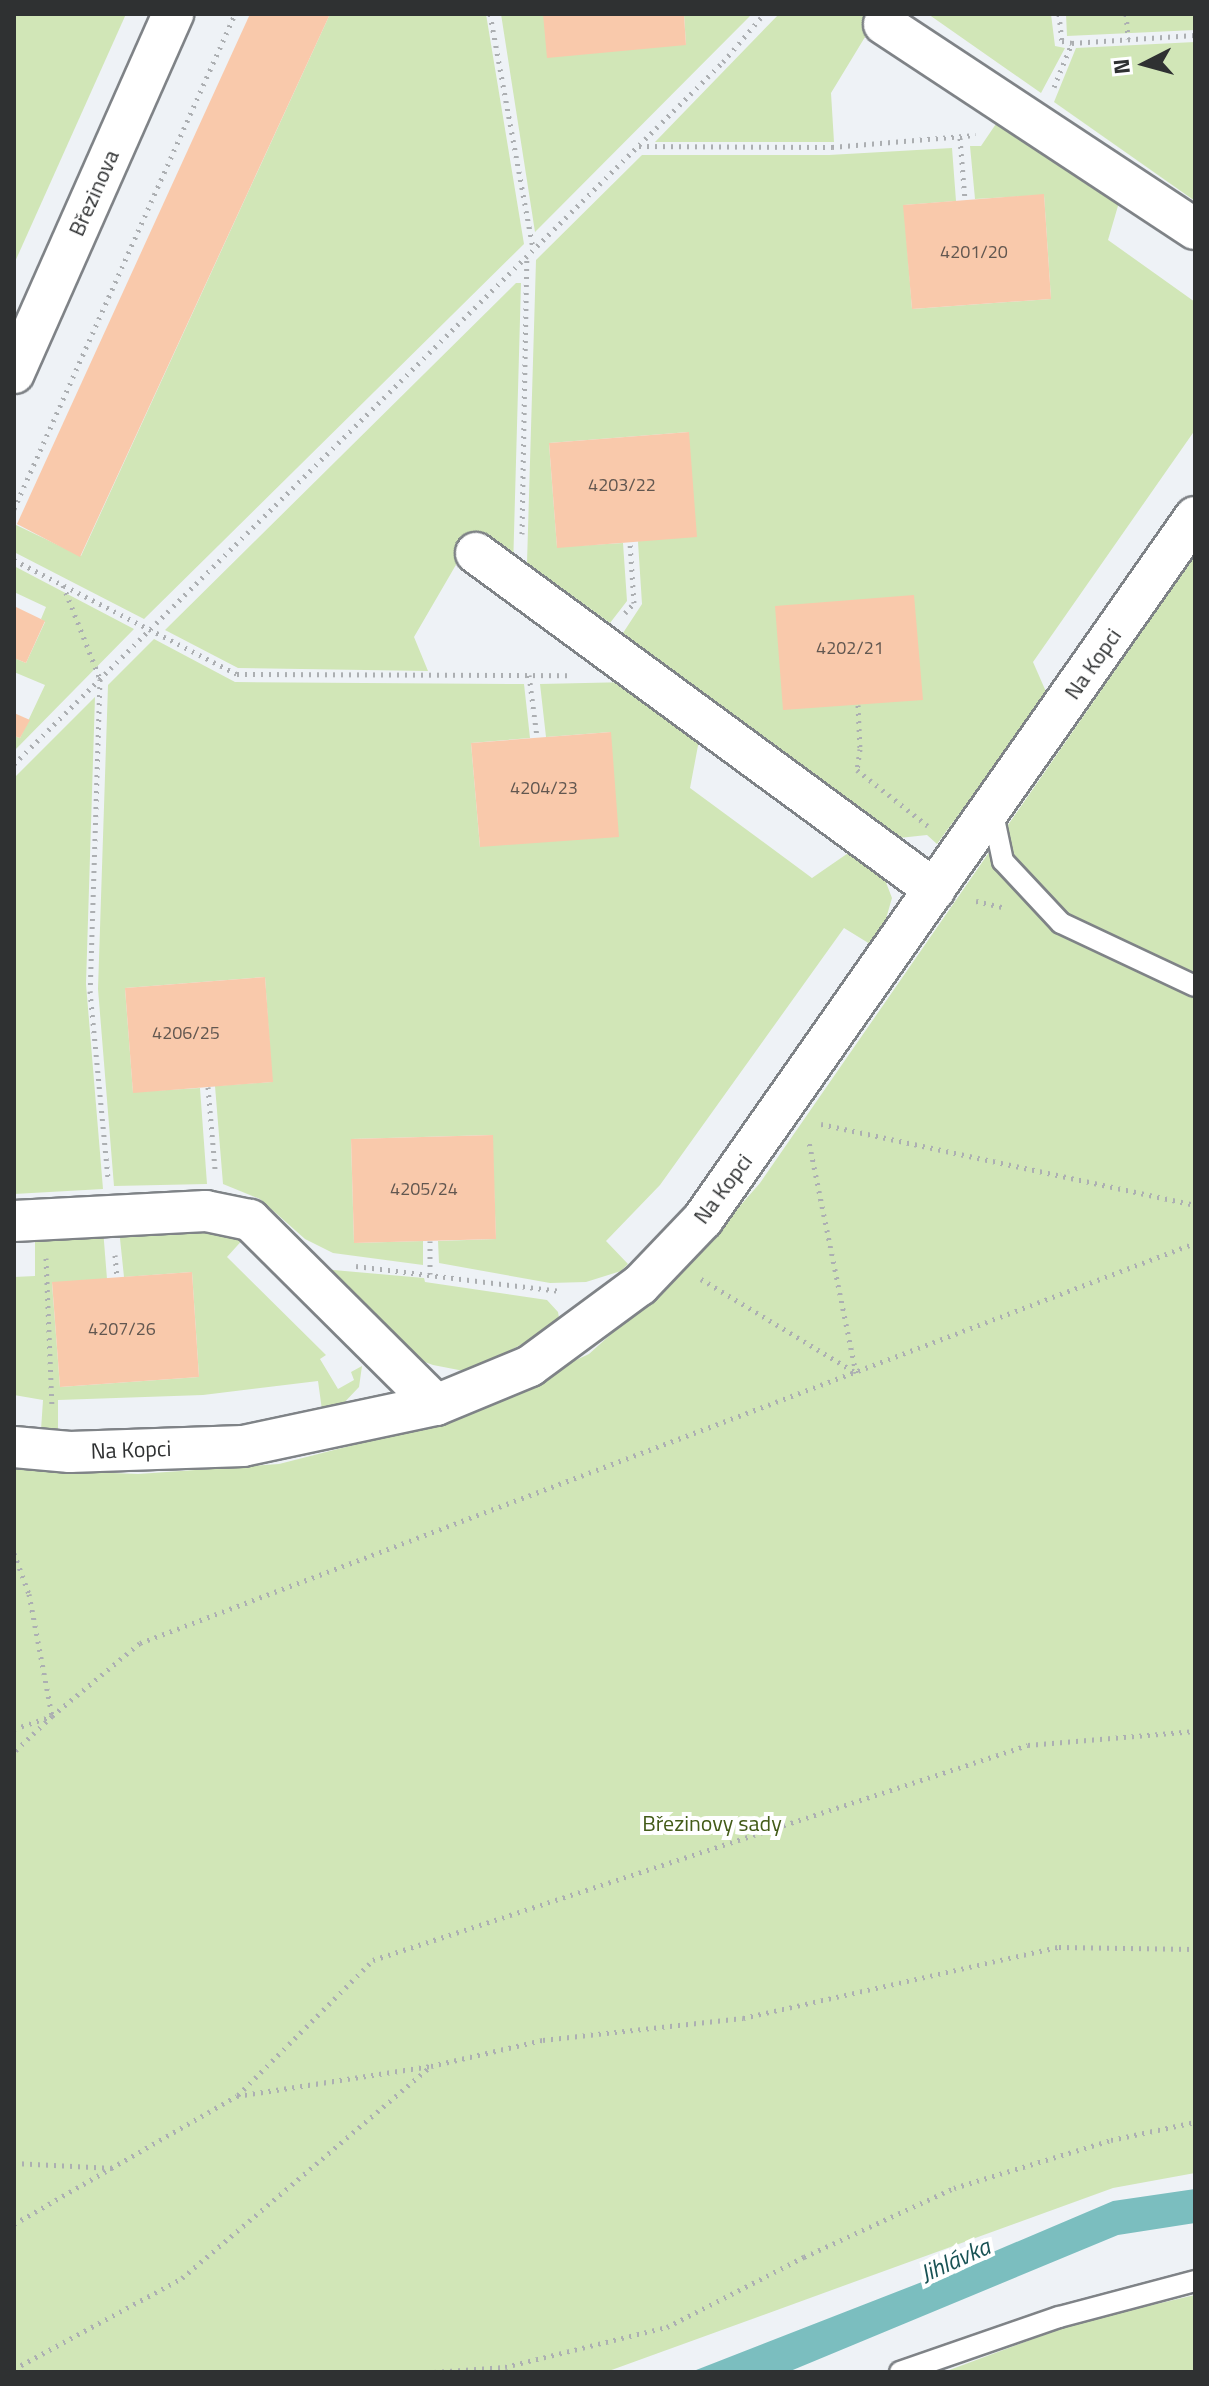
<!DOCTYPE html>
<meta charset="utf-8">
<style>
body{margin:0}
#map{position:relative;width:1209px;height:2386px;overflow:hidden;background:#eef2f6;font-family:"Titillium Web",sans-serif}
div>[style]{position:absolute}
.green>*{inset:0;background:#d1e6b7}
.water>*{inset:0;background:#7bbebf}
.building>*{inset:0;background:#f9c9ab}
.path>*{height:5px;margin-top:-2.5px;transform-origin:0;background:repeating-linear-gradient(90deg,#acafb2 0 2px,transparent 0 8px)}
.roads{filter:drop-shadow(2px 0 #7f8387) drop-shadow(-2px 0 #7f8387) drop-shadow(0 2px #7f8387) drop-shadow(0 -2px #7f8387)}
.service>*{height:20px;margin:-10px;padding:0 10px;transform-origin:10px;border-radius:10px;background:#fff}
.minor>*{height:40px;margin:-20px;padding:0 20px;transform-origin:20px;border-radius:20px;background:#fff}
span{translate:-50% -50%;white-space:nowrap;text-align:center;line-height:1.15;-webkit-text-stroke:8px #fff;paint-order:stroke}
.number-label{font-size:18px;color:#625750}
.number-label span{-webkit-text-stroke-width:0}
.street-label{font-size:22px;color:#2f3132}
.park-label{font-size:22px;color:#435b18}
.water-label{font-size:24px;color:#185254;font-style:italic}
.frame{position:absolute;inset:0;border:16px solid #2f3132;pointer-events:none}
.north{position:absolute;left:1105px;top:24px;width:80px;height:80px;-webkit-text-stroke:6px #fff;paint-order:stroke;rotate:264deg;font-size:22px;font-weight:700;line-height:32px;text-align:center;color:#2f3132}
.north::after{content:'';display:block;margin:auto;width:28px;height:36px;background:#2f3132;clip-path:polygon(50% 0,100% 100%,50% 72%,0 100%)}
</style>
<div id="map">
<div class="green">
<i style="clip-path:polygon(14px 14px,126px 14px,14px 264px)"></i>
<i style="clip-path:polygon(330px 14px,486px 14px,524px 244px,144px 619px,14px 552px,14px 524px,81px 556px)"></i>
<i style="clip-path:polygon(501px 14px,543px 14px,686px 45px,684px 14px,752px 14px,535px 232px)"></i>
<i style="clip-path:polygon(779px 14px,879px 14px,831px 93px,834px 142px,655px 142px)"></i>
<i style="clip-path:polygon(928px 14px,1051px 14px,1055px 46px,1065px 48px,1041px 93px)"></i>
<i style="clip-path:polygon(1066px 14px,1195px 14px,1195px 30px,1067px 36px)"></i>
<i style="clip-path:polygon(1195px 42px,1195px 201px,1054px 102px,1076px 48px)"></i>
<i style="clip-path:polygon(1002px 115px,1120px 199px,1108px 240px,1195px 302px,1195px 430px,1033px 662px,1047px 694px,937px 844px,927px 835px,899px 838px,623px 633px,642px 604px,638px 542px,689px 432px,549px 443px,557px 547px,623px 543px,627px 601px,610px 623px,527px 563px,536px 260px,642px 155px,829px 155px,952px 148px,956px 201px,904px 205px,912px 309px,1051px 299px,1044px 195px,975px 199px,970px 146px,981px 146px)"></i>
<i style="clip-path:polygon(516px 283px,521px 283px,513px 569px,471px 539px,414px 637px,428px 671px,238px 668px,165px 630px)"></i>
<i style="clip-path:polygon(1195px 555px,1195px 2173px,1113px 2188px,606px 2372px,14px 2372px,14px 1469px,138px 1474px,279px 1464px,440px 1423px,589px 1354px,691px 1262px,760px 1183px)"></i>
<i style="clip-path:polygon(14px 566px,134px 629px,14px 751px,14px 736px,20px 738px,45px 685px,14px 672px,14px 658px,26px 663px,45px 622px,41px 619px,46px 607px,14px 592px)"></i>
<i style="clip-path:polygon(154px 639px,235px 682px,524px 684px,530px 738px,471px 743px,480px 847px,611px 732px,546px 737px,540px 684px,630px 682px,700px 735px,690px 788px,812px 878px,854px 849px,882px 872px,892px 898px,883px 929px,870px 944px,844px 928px,660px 1185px,606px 1241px,628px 1264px,621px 1271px,586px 1282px,550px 1283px,439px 1263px,438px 1241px,496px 1239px,492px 1135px,351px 1139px,354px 1243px,423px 1241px,423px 1265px,333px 1253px,305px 1239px,260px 1199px,223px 1184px,215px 1086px,272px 1082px,265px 977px,125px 988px,133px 1092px,200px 1088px,207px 1184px,114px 1186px,98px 989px,108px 685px)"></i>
<i style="clip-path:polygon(95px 697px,86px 984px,103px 1189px,14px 1194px,14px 778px)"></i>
<i style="clip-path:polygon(201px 1225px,246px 1236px,227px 1257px,326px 1355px,320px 1359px,338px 1389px,354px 1380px,351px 1372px,362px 1366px,359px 1387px,340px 1407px,322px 1410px,318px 1381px,203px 1395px,58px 1400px,58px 1431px,41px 1430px,43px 1400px,14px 1395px,14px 1277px,35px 1276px,35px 1236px,103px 1229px,107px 1279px,52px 1283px,60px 1387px,199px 1377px,192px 1272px,124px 1277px,119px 1229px)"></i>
<i style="clip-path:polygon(322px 1269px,424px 1278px,425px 1282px,547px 1300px,558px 1312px,560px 1323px,493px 1360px,464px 1371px,433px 1365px,419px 1360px)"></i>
<i style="clip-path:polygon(1195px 2295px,1195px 2372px,944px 2372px,1079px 2322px)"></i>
</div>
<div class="water">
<i style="clip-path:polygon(1195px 2189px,1195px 2223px,1118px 2235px,788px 2372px,691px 2372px,927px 2280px,1113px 2201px)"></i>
</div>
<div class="building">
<i style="clip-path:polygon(250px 14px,330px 14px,80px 557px,17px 524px)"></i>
<i style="clip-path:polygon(543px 14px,684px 14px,686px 45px,547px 58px)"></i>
<i style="clip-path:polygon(1044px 194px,1051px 299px,912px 309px,903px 205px)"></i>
<i style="clip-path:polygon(689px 432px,697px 537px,557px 548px,549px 443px)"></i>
<i style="clip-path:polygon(914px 595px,923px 700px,783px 710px,775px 606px)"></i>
<i style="clip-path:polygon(14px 606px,45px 621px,26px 663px,14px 658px)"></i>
<i style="clip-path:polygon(14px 713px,30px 720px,20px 738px,14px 736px)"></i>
<i style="clip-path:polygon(611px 732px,619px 837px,480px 847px,471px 743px)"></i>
<i style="clip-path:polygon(265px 977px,273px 1082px,133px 1093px,125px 988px)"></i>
<i style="clip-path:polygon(493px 1135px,496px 1239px,354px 1243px,351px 1139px)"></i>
<i style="clip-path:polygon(192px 1272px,199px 1377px,60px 1387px,52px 1282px)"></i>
</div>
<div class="path">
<i style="left:490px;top:14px;width:239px;rotate:79.6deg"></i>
<i style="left:1059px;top:14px;width:27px;rotate:84deg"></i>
<i style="left:1062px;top:41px;width:10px;rotate:11deg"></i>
<i style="left:1126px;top:14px;width:25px;rotate:85deg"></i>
<i style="left:1054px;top:87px;width:48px;rotate:-67.8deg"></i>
<i style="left:1072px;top:43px;width:123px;rotate:-3.7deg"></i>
<i style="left:960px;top:138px;width:62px;rotate:85.4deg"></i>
<i style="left:639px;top:146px;width:193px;rotate:0.3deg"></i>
<i style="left:832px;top:147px;width:144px;rotate:-4.8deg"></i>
<i style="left:14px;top:509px;width:542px;rotate:-65.94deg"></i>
<i style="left:522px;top:534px;width:278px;rotate:-89deg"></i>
<i style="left:14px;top:560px;width:250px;rotate:27.1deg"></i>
<i style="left:237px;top:674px;width:332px;rotate:0.2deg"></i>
<i style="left:63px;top:585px;width:101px;rotate:68.5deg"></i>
<i style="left:100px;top:679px;width:312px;rotate:91.8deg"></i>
<i style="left:90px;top:991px;width:187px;rotate:84.5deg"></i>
<i style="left:625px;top:613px;width:13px;rotate:-48deg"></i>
<i style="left:634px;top:603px;width:61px;rotate:-93.8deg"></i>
<i style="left:529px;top:675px;width:63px;rotate:82.6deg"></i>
<i style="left:858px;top:705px;width:44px;rotate:87.4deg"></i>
<i style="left:860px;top:749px;width:21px;rotate:98deg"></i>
<i style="left:857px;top:770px;width:90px;rotate:38.3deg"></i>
<i style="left:14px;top:764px;width:998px;rotate:-44.72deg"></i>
<i style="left:723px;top:62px;width:63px;rotate:-49.5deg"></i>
<i style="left:976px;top:901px;width:27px;rotate:13deg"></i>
<i style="left:208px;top:1087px;width:82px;rotate:85.1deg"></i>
<i style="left:821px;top:1124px;width:383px;rotate:12.2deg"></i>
<i style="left:115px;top:1255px;width:23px;rotate:85deg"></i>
<i style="left:46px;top:1258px;width:150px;rotate:87.7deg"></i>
<i style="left:356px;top:1266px;width:206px;rotate:7deg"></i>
<i style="left:430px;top:1274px;width:33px;rotate:-90deg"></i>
<i style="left:701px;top:1279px;width:181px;rotate:31.2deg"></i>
<i style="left:856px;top:1373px;width:237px;rotate:-101.5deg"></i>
<i style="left:14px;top:1553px;width:44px;rotate:69.9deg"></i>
<i style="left:29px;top:1594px;width:124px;rotate:79.3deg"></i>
<i style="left:52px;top:1716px;width:52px;rotate:136.5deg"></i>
<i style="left:14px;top:1729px;width:40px;rotate:-18.9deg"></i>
<i style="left:52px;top:1716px;width:114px;rotate:-39.7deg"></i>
<i style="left:140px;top:1643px;width:1128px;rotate:-20.76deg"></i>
<i style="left:238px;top:2095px;width:191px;rotate:-45deg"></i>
<i style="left:373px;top:1960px;width:689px;rotate:-18.17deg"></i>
<i style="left:1028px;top:1745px;width:168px;rotate:-4.8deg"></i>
<i style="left:14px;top:2163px;width:99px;rotate:2.9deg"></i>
<i style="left:14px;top:2224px;width:257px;rotate:-29.9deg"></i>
<i style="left:237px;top:2096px;width:196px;rotate:-8.8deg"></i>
<i style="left:431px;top:2066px;width:115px;rotate:-13.1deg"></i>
<i style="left:543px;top:2040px;width:201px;rotate:-6.3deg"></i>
<i style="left:743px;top:2018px;width:324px;rotate:-12.7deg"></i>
<i style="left:1059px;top:1947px;width:136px;rotate:0.8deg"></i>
<i style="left:14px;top:2369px;width:191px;rotate:-28.4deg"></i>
<i style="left:182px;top:2278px;width:326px;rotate:-40.4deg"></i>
<i style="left:434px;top:2372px;width:71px;rotate:-4deg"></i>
<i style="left:505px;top:2367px;width:167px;rotate:-13.9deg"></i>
<i style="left:667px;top:2327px;width:154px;rotate:-27.1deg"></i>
<i style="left:804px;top:2257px;width:165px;rotate:-24.7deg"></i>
<i style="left:954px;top:2188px;width:164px;rotate:-17deg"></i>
<i style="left:1111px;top:2140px;width:86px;rotate:-12.1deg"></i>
</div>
<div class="roads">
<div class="service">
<i style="left:992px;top:809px;width:53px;rotate:78.1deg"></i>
<i style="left:1003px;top:861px;width:85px;rotate:46.9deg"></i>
<i style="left:1061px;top:923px;width:148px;rotate:25.2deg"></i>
<i style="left:900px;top:2372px;width:168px;rotate:-19.1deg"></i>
<i style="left:1059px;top:2317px;width:141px;rotate:-14.8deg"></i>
</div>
<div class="minor">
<i style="left:884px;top:24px;width:372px;rotate:33.4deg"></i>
<i style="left:14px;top:373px;width:393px;rotate:-66.1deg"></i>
<i style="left:476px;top:553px;width:569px;rotate:36.29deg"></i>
<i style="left:14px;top:1221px;width:192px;rotate:-3deg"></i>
<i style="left:206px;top:1211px;width:45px;rotate:11.6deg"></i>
<i style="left:250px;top:1220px;width:262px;rotate:44.8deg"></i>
<i style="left:14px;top:1447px;width:56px;rotate:5.1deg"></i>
<i style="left:70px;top:1452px;width:173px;rotate:-2deg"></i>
<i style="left:243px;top:1446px;width:197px;rotate:-12deg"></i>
<i style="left:436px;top:1405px;width:102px;rotate:-22.5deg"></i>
<i style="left:530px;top:1366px;width:137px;rotate:-36.4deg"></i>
<i style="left:640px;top:1285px;width:91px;rotate:-46.3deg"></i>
<i style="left:703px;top:1219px;width:857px;rotate:-54.98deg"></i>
</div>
</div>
<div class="number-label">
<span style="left:974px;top:252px">4201/20</span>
<span style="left:622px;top:485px">4203/22</span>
<span style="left:850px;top:648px">4202/21</span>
<span style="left:544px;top:788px">4204/23</span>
<span style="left:186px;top:1033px">4206/25</span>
<span style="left:424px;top:1189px">4205/24</span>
<span style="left:122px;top:1329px">4207/26</span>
</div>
<div class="street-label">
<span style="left:94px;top:193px;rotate:-66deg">Březinova</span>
<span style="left:1093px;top:664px;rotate:-55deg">Na Kopci</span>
<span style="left:723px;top:1189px;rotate:-53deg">Na Kopci</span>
<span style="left:131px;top:1450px;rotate:-2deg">Na Kopci</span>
</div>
<div class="park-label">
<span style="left:712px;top:1824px">Březinovy sady</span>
</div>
<div class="water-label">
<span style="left:955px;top:2260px;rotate:-24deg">Jihlávka</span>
</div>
<div class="frame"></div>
<div class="north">N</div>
</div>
